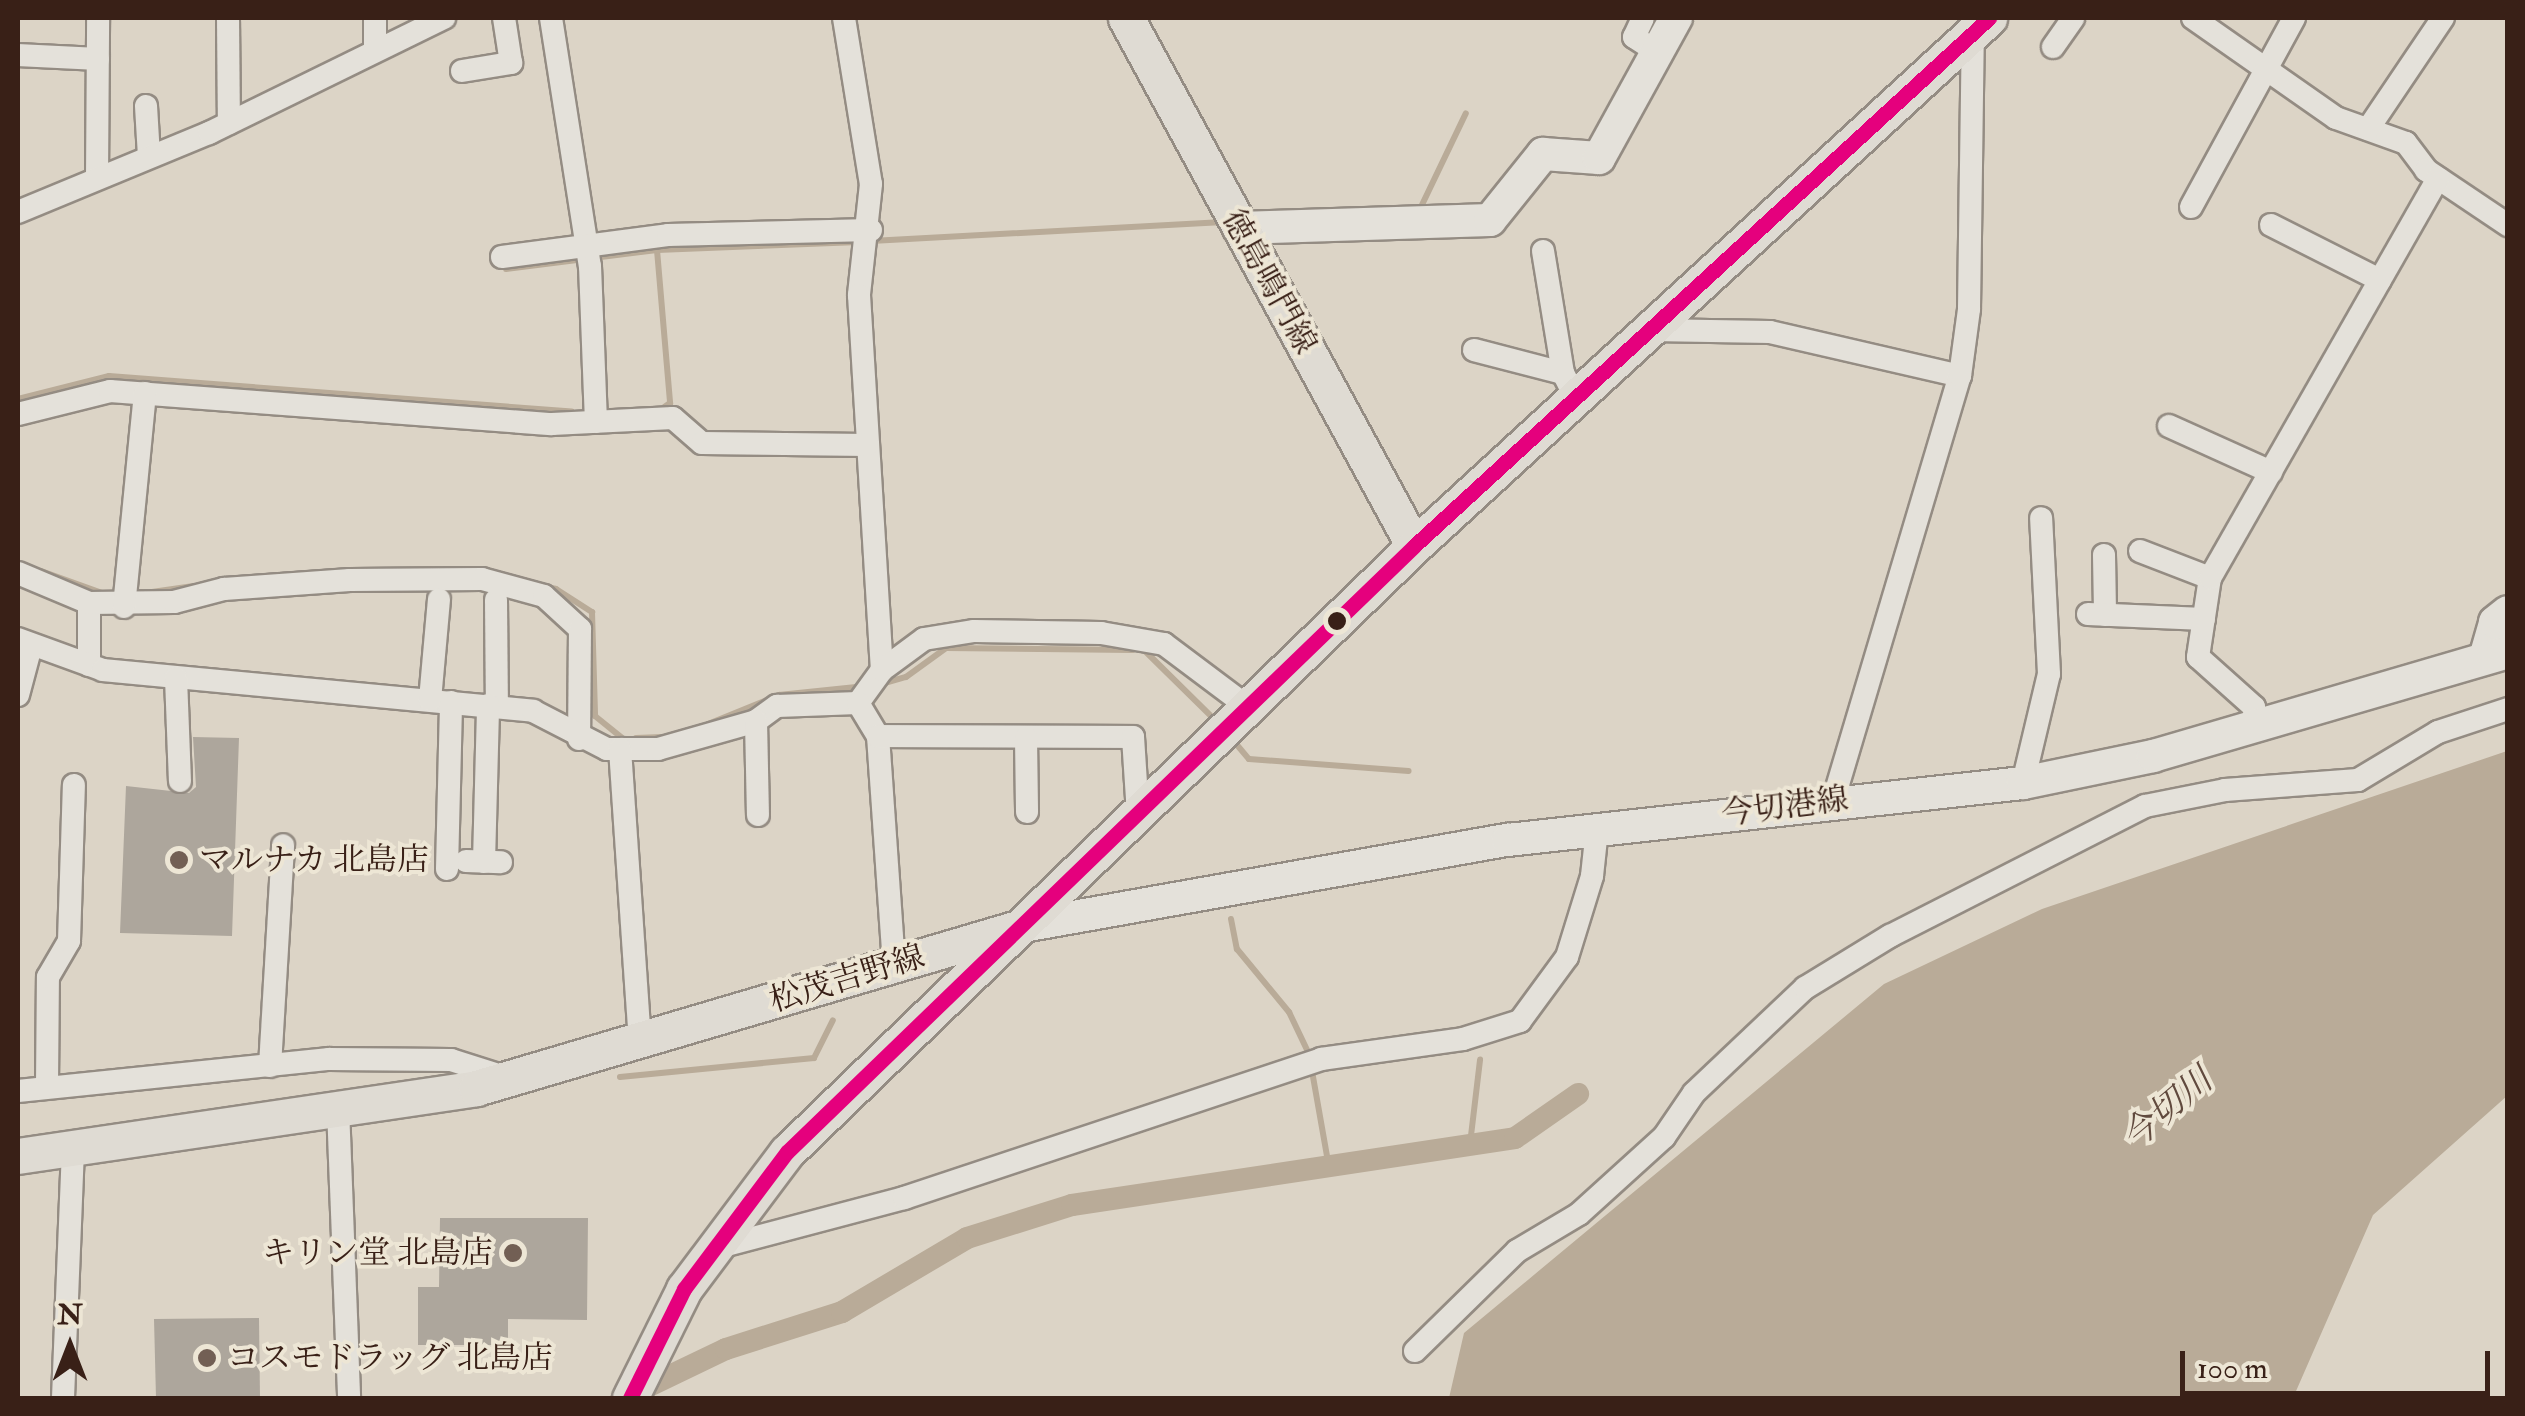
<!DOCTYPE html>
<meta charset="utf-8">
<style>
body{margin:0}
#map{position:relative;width:2525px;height:1416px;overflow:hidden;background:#dcd4c6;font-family:"IM FELL Double Pica","Noto Serif JP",serif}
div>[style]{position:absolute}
.water>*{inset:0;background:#b9ab98}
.stream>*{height:6px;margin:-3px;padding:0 3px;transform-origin:3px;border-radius:3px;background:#b9ab98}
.canal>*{height:22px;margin:-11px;padding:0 11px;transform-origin:11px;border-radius:11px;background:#b9ab98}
.building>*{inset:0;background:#ada69c}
.roads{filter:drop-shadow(2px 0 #948c83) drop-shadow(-2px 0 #948c83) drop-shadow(0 2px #948c83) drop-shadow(0 -2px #948c83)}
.street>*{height:22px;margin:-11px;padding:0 11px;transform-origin:11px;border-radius:11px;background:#e4e1da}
.secondary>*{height:32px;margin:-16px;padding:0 16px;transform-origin:16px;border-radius:16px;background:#e4e1da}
.primary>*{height:35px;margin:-17.5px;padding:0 17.5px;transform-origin:17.5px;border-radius:17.5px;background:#dfdbd3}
.bus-1>*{height:15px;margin:-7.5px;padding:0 7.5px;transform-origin:7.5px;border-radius:7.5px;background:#e5007d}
.dots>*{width:28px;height:28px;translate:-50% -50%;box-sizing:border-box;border:5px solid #ede6d5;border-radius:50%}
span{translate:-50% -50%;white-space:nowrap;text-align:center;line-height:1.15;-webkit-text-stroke:8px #ede6d5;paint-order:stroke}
.street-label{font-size:32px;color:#392017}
.poi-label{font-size:32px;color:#392017}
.left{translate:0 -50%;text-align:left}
.right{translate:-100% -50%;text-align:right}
.water-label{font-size:35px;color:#614a3e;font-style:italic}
.frame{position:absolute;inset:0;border:20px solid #392017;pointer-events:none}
.north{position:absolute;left:20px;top:1296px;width:100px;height:100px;-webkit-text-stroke:8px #ede6d5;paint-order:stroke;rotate:0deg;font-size:28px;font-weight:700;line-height:40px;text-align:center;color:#392017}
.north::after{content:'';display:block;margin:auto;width:35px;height:45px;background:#392017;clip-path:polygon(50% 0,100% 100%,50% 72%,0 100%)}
.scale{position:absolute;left:2180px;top:1351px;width:310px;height:45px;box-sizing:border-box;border:5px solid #392017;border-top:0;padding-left:12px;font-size:30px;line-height:35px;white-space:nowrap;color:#392017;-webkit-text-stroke:8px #ede6d5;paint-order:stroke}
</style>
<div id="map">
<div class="water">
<i style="clip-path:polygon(2507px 751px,2507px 1096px,2373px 1215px,2293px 1398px,1449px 1398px,1464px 1333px,1884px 984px,2042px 909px)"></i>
</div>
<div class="stream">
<i style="left:1420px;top:209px;width:106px;rotate:-64.4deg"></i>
<i style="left:871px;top:241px;width:353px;rotate:-3.1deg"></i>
<i style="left:657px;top:250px;width:154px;rotate:85.1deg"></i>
<i style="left:670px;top:403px;width:12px;rotate:145deg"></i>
<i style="left:506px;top:269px;width:152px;rotate:-7.2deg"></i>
<i style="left:657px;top:250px;width:202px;rotate:-2.3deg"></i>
<i style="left:18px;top:399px;width:94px;rotate:-14.2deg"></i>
<i style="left:109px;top:376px;width:464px;rotate:4.4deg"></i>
<i style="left:486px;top:570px;width:73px;rotate:15.2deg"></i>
<i style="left:556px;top:589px;width:43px;rotate:32.6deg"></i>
<i style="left:592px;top:612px;width:104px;rotate:88.3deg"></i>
<i style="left:595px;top:716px;width:36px;rotate:39deg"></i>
<i style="left:41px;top:571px;width:68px;rotate:19.8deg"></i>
<i style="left:152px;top:592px;width:42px;rotate:-8.1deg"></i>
<i style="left:1145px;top:651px;width:101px;rotate:44.6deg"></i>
<i style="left:881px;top:684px;width:26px;rotate:-16deg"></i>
<i style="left:906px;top:677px;width:49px;rotate:-35.9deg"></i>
<i style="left:946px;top:648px;width:187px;rotate:0.6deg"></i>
<i style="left:708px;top:724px;width:77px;rotate:-22.2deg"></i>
<i style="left:779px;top:695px;width:85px;rotate:-6deg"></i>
<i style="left:636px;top:738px;width:27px;rotate:-2deg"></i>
<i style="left:1232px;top:739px;width:26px;rotate:50deg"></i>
<i style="left:1249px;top:759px;width:160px;rotate:4.3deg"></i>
<i style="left:1231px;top:919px;width:31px;rotate:79deg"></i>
<i style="left:1237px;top:949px;width:82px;rotate:50.5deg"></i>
<i style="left:1289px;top:1012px;width:47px;rotate:64.5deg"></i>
<i style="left:1309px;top:1054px;width:110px;rotate:80deg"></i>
<i style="left:620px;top:1077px;width:195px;rotate:-5.6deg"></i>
<i style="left:814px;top:1058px;width:42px;rotate:-63.4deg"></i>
<i style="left:1470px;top:1144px;width:85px;rotate:-83.2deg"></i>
</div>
<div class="canal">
<i style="left:630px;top:1395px;width:106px;rotate:-25.6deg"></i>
<i style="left:726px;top:1349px;width:122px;rotate:-17.7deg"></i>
<i style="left:842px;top:1312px;width:145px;rotate:-30.6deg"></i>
<i style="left:967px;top:1238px;width:110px;rotate:-17.4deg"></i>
<i style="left:1072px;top:1205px;width:448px;rotate:-8.6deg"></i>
<i style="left:1515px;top:1138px;width:77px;rotate:-34.9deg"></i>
</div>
<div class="building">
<i style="clip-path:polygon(193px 737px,239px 738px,232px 936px,120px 933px,126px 786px,189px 793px,196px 787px)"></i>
<i style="clip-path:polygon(440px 1218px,588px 1218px,587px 1320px,508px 1319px,508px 1345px,418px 1345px,418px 1287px,439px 1287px)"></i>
<i style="clip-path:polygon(259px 1318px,260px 1398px,156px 1398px,154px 1319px)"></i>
</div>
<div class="roads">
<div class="street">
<i style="left:228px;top:18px;width:105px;rotate:89.5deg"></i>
<i style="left:375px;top:18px;width:32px;rotate:90deg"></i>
<i style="left:551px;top:18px;width:251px;rotate:81.1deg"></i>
<i style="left:590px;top:266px;width:156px;rotate:87.8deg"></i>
<i style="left:844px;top:18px;width:168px;rotate:80.8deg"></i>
<i style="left:871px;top:184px;width:112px;rotate:96.2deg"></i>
<i style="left:859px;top:295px;width:376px;rotate:86.5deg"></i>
<i style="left:1643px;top:18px;width:21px;rotate:115deg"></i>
<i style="left:1634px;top:37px;width:30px;rotate:33deg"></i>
<i style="left:2193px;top:18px;width:174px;rotate:35deg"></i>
<i style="left:2336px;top:118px;width:74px;rotate:19.7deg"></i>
<i style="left:2406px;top:143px;width:34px;rotate:53deg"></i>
<i style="left:2426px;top:170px;width:99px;rotate:33.9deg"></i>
<i style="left:2053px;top:47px;width:35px;rotate:-55deg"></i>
<i style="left:18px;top:55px;width:80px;rotate:2.9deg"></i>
<i style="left:462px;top:71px;width:50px;rotate:-9.3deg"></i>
<i style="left:511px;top:63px;width:46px;rotate:-98.8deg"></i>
<i style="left:146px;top:106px;width:50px;rotate:86.6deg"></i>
<i style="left:2368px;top:129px;width:134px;rotate:-56deg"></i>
<i style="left:97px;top:178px;width:160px;rotate:-89.6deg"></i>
<i style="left:2191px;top:207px;width:215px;rotate:-61.4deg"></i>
<i style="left:18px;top:212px;width:207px;rotate:-22.5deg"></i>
<i style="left:209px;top:133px;width:262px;rotate:-26.1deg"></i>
<i style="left:2271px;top:225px;width:122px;rotate:26.8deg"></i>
<i style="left:1543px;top:251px;width:124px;rotate:80.7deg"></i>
<i style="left:1563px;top:373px;width:29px;rotate:63deg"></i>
<i style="left:502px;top:257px;width:167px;rotate:-7.5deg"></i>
<i style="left:668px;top:235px;width:203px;rotate:-1.4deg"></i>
<i style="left:1651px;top:330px;width:119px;rotate:1deg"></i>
<i style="left:1770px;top:332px;width:195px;rotate:13deg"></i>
<i style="left:1474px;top:350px;width:92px;rotate:14.5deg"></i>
<i style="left:18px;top:414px;width:95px;rotate:-14deg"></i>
<i style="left:110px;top:391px;width:443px;rotate:4.3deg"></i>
<i style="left:552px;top:424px;width:121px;rotate:-2.8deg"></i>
<i style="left:673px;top:418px;width:38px;rotate:41deg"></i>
<i style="left:702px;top:443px;width:165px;rotate:0.7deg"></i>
<i style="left:2169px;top:426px;width:112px;rotate:24.3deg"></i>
<i style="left:2140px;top:551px;width:75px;rotate:21.1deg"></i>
<i style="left:2104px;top:555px;width:60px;rotate:89deg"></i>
<i style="left:18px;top:573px;width:77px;rotate:22.9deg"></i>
<i style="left:89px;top:603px;width:62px;rotate:90deg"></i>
<i style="left:496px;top:600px;width:106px;rotate:89.5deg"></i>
<i style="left:89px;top:603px;width:85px;rotate:-0.7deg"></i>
<i style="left:174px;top:602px;width:52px;rotate:-14.6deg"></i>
<i style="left:224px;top:589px;width:126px;rotate:-4.1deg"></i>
<i style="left:350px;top:580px;width:132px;rotate:-0.4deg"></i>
<i style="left:482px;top:579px;width:64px;rotate:15.3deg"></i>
<i style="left:544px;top:596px;width:49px;rotate:42.5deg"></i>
<i style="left:580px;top:629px;width:110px;rotate:90.5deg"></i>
<i style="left:124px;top:607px;width:215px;rotate:-84.4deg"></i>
<i style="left:2088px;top:614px;width:116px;rotate:2.5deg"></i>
<i style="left:18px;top:639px;width:90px;rotate:20deg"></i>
<i style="left:103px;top:670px;width:432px;rotate:5.4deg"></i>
<i style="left:533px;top:711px;width:83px;rotate:27.2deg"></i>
<i style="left:607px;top:749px;width:51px"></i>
<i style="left:658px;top:749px;width:102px;rotate:-15.9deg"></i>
<i style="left:756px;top:721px;width:26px;rotate:-36deg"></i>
<i style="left:777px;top:706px;width:81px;rotate:-2.1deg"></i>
<i style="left:176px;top:678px;width:103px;rotate:87.8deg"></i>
<i style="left:18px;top:695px;width:51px;rotate:-75.1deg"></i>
<i style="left:430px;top:700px;width:101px;rotate:-84.9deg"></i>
<i style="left:858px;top:703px;width:41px;rotate:-54deg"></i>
<i style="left:882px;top:670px;width:52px;rotate:-36.4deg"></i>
<i style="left:924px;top:639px;width:51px;rotate:-9.1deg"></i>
<i style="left:974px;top:631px;width:127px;rotate:0.9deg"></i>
<i style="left:1101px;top:633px;width:64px;rotate:9.9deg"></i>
<i style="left:1164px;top:644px;width:105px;rotate:36.9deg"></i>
<i style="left:858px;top:703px;width:39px;rotate:59deg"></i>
<i style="left:878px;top:736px;width:230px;rotate:86deg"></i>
<i style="left:756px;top:721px;width:94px;rotate:88.8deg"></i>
<i style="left:2255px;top:727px;width:20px;rotate:-93deg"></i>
<i style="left:2254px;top:707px;width:75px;rotate:-138.2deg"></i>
<i style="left:2198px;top:657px;width:80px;rotate:-81.4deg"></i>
<i style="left:2210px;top:578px;width:460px;rotate:-60.3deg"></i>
<i style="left:878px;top:736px;width:255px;rotate:0.2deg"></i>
<i style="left:1133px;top:737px;width:78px;rotate:86.3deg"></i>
<i style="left:1026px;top:738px;width:74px;rotate:89.2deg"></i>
<i style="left:620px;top:749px;width:293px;rotate:86.1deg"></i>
<i style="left:2023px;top:783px;width:112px;rotate:-76.6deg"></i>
<i style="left:2049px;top:674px;width:156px;rotate:-92.9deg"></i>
<i style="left:1833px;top:801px;width:444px;rotate:-73.4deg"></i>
<i style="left:1960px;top:376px;width:68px;rotate:-82.3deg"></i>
<i style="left:1969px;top:309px;width:278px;rotate:-89.2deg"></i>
<i style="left:466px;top:861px;width:35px;rotate:2deg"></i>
<i style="left:484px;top:862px;width:157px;rotate:-88.5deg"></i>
<i style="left:447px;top:869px;width:167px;rotate:-88.6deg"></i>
<i style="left:270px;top:1066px;width:221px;rotate:-86.6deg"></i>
<i style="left:47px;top:1085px;width:108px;rotate:-89.5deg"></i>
<i style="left:48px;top:977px;width:42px;rotate:-59.7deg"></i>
<i style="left:69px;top:941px;width:156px;rotate:-88.2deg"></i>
<i style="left:18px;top:1091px;width:313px;rotate:-5.9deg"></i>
<i style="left:329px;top:1059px;width:122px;rotate:0.5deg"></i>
<i style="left:451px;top:1060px;width:57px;rotate:17.5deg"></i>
<i style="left:338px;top:1108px;width:290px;rotate:87.8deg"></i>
<i style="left:715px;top:1248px;width:196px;rotate:-14.8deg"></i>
<i style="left:904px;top:1198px;width:440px;rotate:-18.4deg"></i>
<i style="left:1321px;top:1059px;width:143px;rotate:-8deg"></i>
<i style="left:1463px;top:1039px;width:60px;rotate:-17.5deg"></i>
<i style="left:1520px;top:1021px;width:79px;rotate:-53.7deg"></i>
<i style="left:1567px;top:957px;width:85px;rotate:-72.8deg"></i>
<i style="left:1592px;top:876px;width:47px;rotate:-83.9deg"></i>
<i style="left:1415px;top:1351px;width:143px;rotate:-44.4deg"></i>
<i style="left:1517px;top:1251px;width:72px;rotate:-30.8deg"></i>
<i style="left:1579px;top:1214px;width:115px;rotate:-42.2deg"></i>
<i style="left:1664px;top:1137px;width:53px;rotate:-55.7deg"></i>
<i style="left:1694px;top:1093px;width:153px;rotate:-43.4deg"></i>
<i style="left:1805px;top:988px;width:100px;rotate:-31.5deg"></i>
<i style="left:1890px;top:936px;width:286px;rotate:-27deg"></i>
<i style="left:2145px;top:806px;width:82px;rotate:-11.3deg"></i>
<i style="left:2225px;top:790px;width:133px;rotate:-4.3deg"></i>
<i style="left:2358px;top:780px;width:93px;rotate:-31deg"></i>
<i style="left:2438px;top:732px;width:74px;rotate:-18.2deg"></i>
<i style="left:63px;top:1398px;width:250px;rotate:-87.7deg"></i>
</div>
<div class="secondary">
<i style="left:1239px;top:228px;width:251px;rotate:-1.8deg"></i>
<i style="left:1490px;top:220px;width:85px;rotate:-51.2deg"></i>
<i style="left:1543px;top:154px;width:56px;rotate:4.1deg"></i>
<i style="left:1599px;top:158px;width:160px;rotate:-61.2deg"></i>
<i style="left:2485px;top:658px;width:37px;rotate:-74deg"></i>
<i style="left:2495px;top:622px;width:16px;rotate:-38deg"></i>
<i style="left:1023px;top:926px;width:493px;rotate:-10.1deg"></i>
<i style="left:1508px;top:840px;width:518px;rotate:-6.32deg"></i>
<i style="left:2023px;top:783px;width:133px;rotate:-11.7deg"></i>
<i style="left:2153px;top:756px;width:370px;rotate:-16.3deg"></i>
</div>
<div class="primary">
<i style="left:1126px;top:18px;width:601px;rotate:61.39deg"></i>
<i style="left:18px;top:1156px;width:463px;rotate:-8.4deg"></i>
<i style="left:476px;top:1088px;width:565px;rotate:-16.45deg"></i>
<i style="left:630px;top:1398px;width:122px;rotate:-63.6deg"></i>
<i style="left:684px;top:1289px;width:171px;rotate:-53.1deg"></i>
<i style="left:787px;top:1152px;width:872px;rotate:-44.02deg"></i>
<i style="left:1414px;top:546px;width:781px;rotate:-42.56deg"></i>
</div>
</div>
<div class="bus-1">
<i style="left:630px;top:1398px;width:122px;rotate:-63.6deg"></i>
<i style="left:684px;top:1289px;width:171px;rotate:-53.1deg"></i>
<i style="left:787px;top:1152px;width:872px;rotate:-44.02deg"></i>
<i style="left:1414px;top:546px;width:781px;rotate:-42.56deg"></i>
</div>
<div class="dots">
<i style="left:1337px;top:621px;background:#392017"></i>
<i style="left:179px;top:860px;background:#725f54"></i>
<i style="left:513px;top:1253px;background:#725f54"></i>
<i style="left:207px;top:1358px;background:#725f54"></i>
</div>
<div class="street-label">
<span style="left:1269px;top:282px;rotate:61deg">徳島鳴門線</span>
<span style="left:1785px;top:807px;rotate:-7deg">今切港線</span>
<span style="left:847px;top:979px;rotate:-17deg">松茂吉野線</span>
</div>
<div class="poi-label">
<span class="left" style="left:199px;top:860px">マルナカ 北島店</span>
<span class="right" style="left:493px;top:1253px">キリン堂 北島店</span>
<span class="left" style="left:227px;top:1358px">コスモドラッグ 北島店</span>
</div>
<div class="water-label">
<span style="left:2167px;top:1109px;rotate:-40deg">今切川</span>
</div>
<div class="frame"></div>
<div class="north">N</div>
<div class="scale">100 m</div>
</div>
